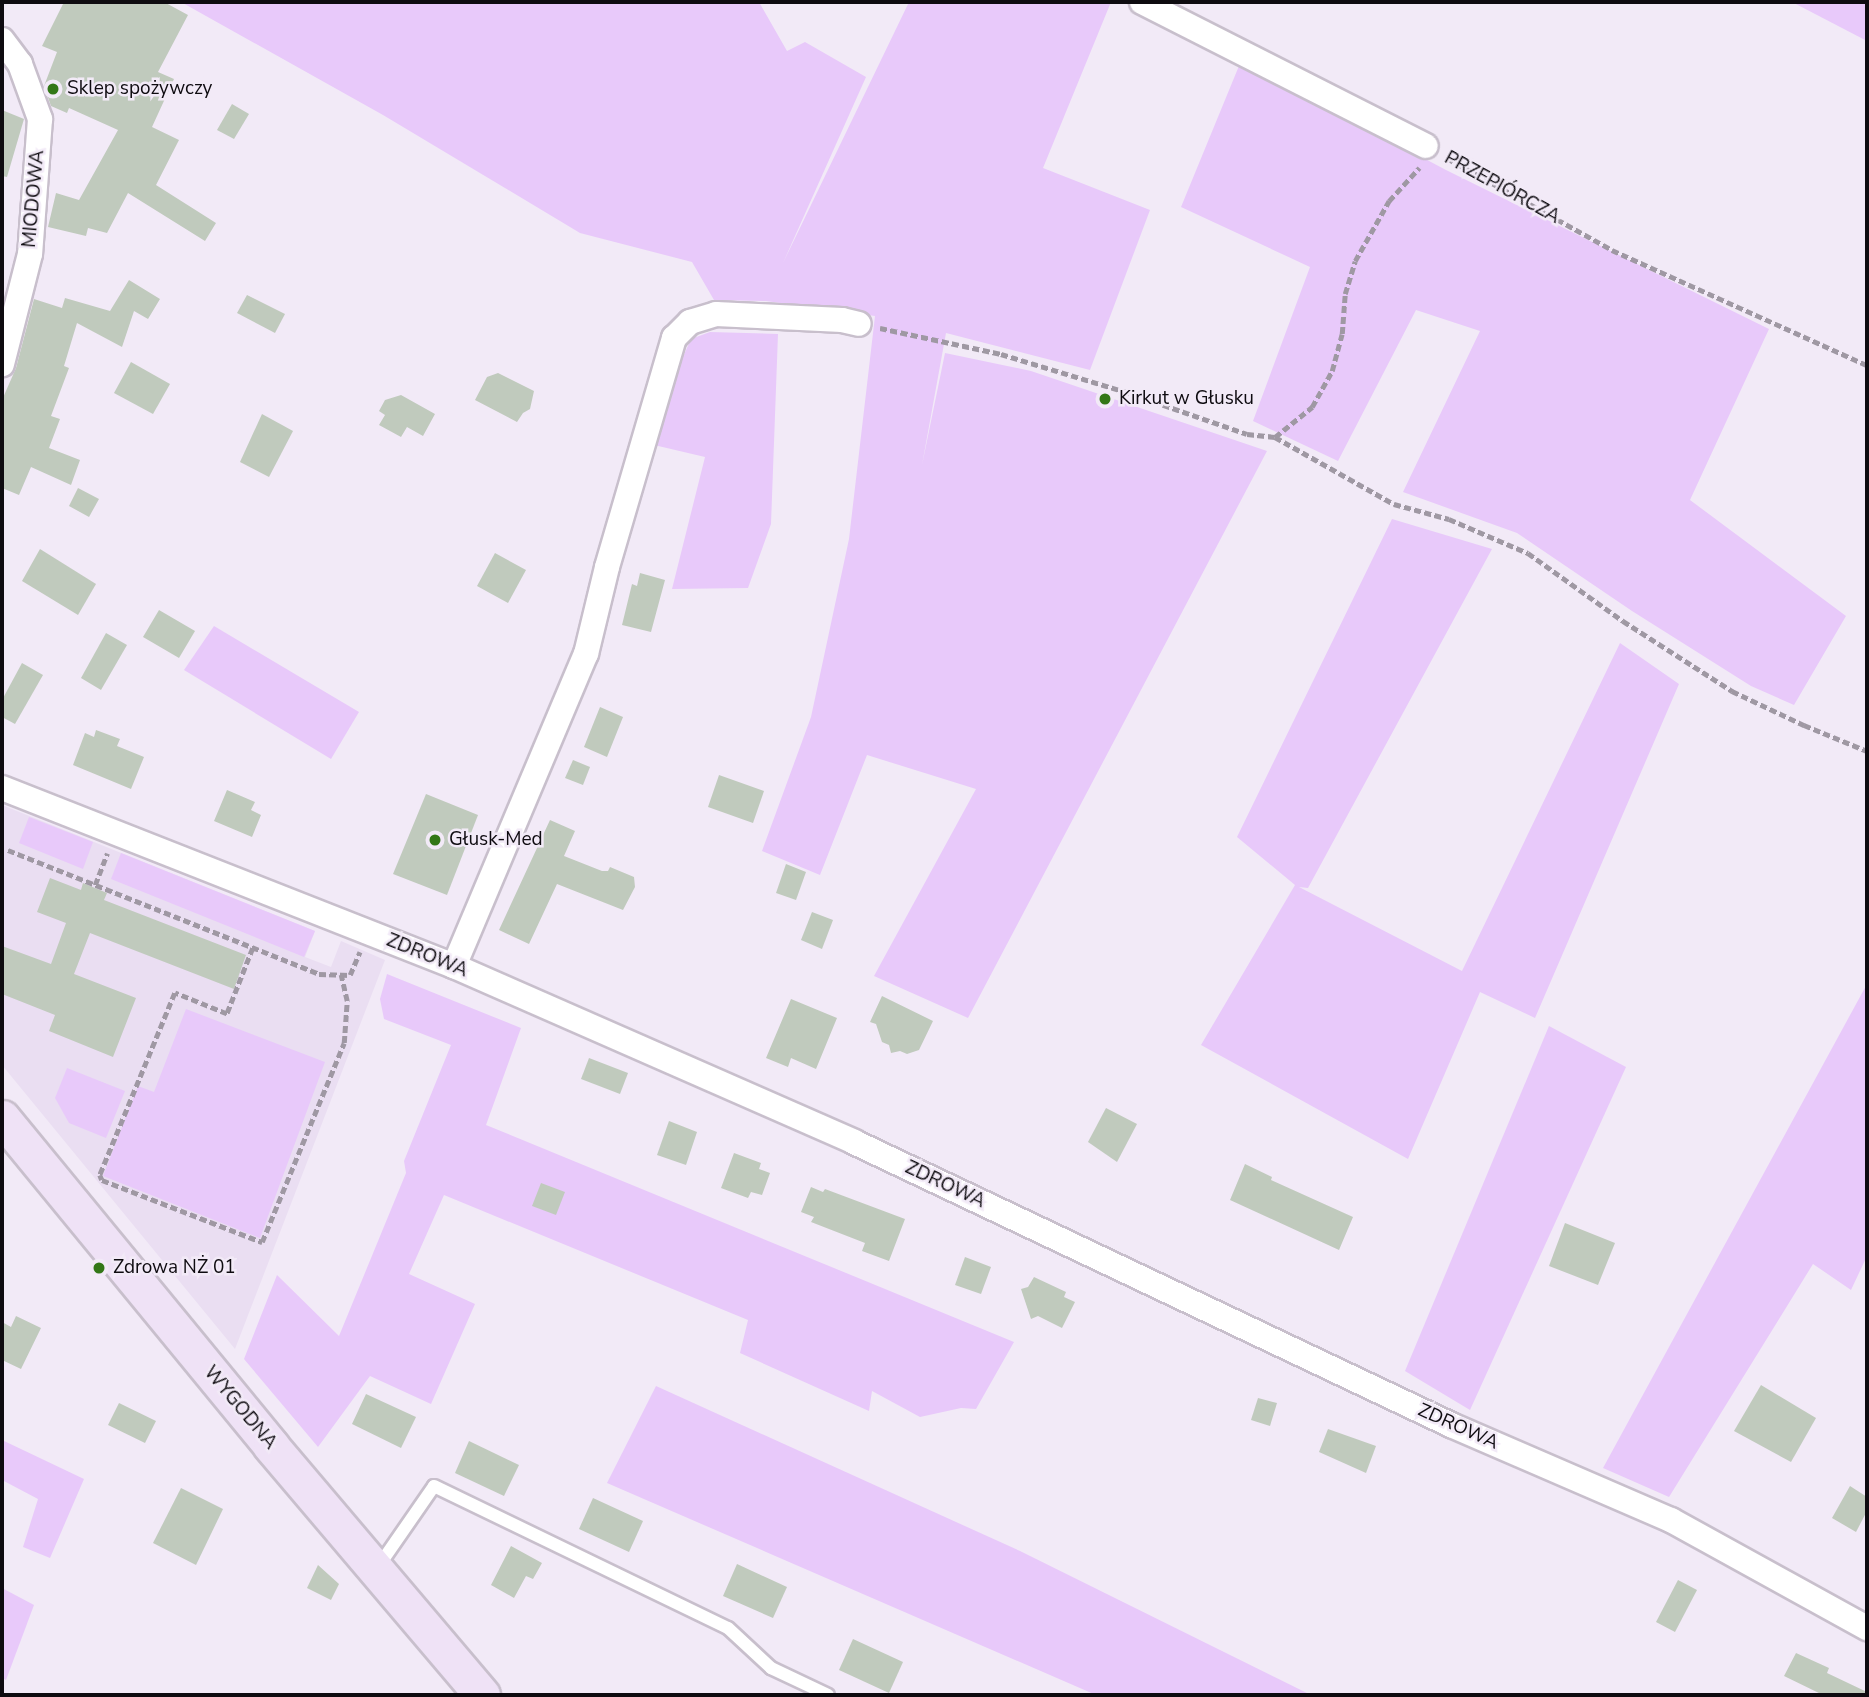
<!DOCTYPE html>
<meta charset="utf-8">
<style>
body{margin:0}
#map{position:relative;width:1869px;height:1697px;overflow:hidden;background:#f2eaf7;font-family:"Nunito Sans",sans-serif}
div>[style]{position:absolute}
.built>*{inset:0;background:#eadef2}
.green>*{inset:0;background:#e8c9fa}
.building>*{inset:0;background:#c0cabd}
.path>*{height:4.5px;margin-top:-2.25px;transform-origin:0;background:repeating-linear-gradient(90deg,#9f98a3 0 7px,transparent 0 10.5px)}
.roads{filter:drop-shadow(2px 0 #c8bfcc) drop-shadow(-2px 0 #c8bfcc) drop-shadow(0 2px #c8bfcc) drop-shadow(0 -2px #c8bfcc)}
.lane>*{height:12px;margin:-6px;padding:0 6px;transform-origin:6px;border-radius:6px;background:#fff}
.street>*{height:24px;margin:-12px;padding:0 12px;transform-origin:12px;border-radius:12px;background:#fff}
.secondary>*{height:35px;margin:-17.5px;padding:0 17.5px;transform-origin:17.5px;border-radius:17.5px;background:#efe2f6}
.dots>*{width:19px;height:19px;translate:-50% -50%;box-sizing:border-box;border:4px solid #f2eaf7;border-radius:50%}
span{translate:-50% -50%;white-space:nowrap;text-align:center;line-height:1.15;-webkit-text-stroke:5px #f2eaf7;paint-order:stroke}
.poi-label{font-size:19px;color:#0e0b10}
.left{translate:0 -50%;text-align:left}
.street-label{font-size:19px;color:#0e0b10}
.frame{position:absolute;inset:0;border:4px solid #0e0b10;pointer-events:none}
</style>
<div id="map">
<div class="built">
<i style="clip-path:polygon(2px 805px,315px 931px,305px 957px,331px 967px,341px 941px,385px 960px,235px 1349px,2px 1065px)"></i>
</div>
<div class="green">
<i style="clip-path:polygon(181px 2px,759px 2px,787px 51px,805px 42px,866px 77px,783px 263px,909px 2px,1111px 2px,1043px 168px,1150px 210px,1090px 370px,946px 333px,922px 465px,945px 353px,1031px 371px,1267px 451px,968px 1018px,874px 976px,976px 789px,867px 755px,820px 875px,762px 851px,811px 717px,849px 539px,875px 316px,766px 301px,714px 300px,692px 262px,580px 233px,383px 115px)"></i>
<i style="clip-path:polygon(1792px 2px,1867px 2px,1867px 41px)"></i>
<i style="clip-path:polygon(1241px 61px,1446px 170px,1769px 329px,1690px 500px,1846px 616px,1794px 705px,1751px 686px,1632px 611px,1517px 533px,1403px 492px,1480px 331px,1416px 310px,1338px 461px,1253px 421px,1310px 267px,1181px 207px)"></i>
<i style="clip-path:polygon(710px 332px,778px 334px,771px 524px,748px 588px,672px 589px,705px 457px,654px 445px,673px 379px,691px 339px)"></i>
<i style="clip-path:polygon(1392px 519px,1492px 549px,1308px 888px,1299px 887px,1462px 971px,1620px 643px,1679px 684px,1535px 1018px,1480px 992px,1408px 1159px,1201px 1045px,1295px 885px,1237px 837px)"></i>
<i style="clip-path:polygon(214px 626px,359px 712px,331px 759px,184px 670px)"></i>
<i style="clip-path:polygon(29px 817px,93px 842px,83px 869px,19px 843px)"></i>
<i style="clip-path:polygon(121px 853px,315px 931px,304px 957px,111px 879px)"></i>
<i style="clip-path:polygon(387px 974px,521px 1028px,486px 1125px,1014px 1342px,976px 1409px,961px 1408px,920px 1417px,872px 1391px,869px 1411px,740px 1353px,748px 1320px,444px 1195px,409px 1274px,475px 1304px,431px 1404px,370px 1376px,318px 1447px,244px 1359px,277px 1275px,339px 1336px,406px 1173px,404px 1161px,451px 1045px,384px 1019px,380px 999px)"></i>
<i style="clip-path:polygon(1867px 984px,1867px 1256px,1851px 1290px,1813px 1264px,1669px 1497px,1603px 1468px)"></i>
<i style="clip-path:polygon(186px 1009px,325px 1062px,260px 1238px,103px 1176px,138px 1086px,154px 1092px)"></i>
<i style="clip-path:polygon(1549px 1026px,1626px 1067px,1470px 1410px,1405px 1371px)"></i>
<i style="clip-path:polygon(67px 1068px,125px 1091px,106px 1138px,69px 1123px,55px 1098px)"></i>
<i style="clip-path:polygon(656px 1386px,1020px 1551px,1311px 1695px,1096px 1695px,607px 1483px)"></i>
<i style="clip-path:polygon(2px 1440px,84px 1479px,50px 1558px,23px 1547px,38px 1499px,2px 1480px)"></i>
<i style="clip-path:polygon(2px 1588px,34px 1605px,6px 1680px,2px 1678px)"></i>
</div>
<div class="building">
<i style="clip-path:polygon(64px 2px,164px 2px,188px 15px,158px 72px,174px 79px,152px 127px,179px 140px,156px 185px,216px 223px,205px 241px,128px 193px,107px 233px,88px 228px,86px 236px,48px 227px,56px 193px,79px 200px,118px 130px,69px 108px,67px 113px,51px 106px,44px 86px,57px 52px,42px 46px)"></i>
<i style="clip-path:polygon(232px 104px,249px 114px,234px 139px,217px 130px)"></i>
<i style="clip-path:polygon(2px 110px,24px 119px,7px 177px,2px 176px)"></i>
<i style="clip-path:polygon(129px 280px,160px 299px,148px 319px,134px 311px,122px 347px,77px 323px,64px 366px,69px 368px,51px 416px,60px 419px,49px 448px,80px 460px,71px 485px,31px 467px,19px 495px,2px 488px,2px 400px,16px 368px,34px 299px,62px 308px,65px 298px,110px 311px)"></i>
<i style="clip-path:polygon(247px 295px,285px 314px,275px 333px,237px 313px)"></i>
<i style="clip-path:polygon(131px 362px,170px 384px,153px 414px,114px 393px)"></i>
<i style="clip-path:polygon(498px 373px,534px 391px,530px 409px,523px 413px,517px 422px,475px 400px,487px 377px)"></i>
<i style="clip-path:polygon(401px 395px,435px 414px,423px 436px,407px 427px,401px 437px,379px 425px,385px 415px,379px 411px,385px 400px)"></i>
<i style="clip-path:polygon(262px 414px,293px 431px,269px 477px,240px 462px)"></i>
<i style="clip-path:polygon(78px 488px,99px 499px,89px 517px,69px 506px)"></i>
<i style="clip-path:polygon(40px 549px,96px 584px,78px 615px,22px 581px)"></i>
<i style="clip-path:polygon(495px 553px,526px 570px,508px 603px,477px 586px)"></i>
<i style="clip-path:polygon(640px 573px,665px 580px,651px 632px,622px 625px,632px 584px,637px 586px)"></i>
<i style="clip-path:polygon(159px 610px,195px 631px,179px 658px,143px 637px)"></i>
<i style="clip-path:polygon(106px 633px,127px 645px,101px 690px,81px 678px)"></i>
<i style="clip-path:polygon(22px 663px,43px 675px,15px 724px,2px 717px,2px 700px)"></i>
<i style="clip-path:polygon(600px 707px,623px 717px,607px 757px,584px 747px)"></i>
<i style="clip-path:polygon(96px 730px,120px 739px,117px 746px,144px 757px,131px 789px,73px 765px,85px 733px,94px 737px)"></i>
<i style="clip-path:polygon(573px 760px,590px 767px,583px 785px,565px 778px)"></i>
<i style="clip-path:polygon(719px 775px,764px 791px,753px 823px,708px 807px)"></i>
<i style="clip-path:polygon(227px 790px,255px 802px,251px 810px,261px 815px,252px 837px,214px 821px)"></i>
<i style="clip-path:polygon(426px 794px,478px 815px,447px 895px,393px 874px)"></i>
<i style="clip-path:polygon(550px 820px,575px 831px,564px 856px,602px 871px,608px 871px,610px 867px,634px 877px,635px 887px,623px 910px,557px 884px,529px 944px,499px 930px)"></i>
<i style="clip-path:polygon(786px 864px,806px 872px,796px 900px,776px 893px)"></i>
<i style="clip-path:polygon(50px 878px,81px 890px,83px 883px,107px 893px,104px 900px,246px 955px,234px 989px,90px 933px,74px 974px,136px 998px,113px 1057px,49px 1031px,55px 1015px,2px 994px,2px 946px,51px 964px,66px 923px,37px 912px)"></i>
<i style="clip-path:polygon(812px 912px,833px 920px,822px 949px,801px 940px)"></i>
<i style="clip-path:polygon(882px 996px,933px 1021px,919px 1050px,907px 1054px,900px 1051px,891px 1053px,889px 1045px,882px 1042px,876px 1024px,870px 1022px)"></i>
<i style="clip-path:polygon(791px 999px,837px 1018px,816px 1069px,791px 1058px,788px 1067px,766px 1058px)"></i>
<i style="clip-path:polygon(589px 1058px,628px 1073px,620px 1094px,581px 1079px)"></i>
<i style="clip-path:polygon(1106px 1108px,1137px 1124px,1117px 1162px,1088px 1142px)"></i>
<i style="clip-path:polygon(669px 1121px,697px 1132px,686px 1165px,657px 1155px)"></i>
<i style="clip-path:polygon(734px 1153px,761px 1163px,759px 1169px,770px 1173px,762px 1195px,751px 1192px,748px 1198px,721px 1188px)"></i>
<i style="clip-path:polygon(1245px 1164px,1272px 1177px,1271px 1180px,1353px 1217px,1339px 1250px,1230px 1200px)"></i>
<i style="clip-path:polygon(541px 1183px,565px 1192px,556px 1215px,532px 1206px)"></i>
<i style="clip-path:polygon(811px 1187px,823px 1192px,825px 1189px,905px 1219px,889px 1261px,862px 1251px,865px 1243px,811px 1222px,814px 1217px,801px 1212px)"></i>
<i style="clip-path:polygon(1565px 1223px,1615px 1243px,1598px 1285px,1549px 1266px)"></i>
<i style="clip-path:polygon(965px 1257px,991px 1267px,981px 1294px,955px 1285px)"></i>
<i style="clip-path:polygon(1034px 1277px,1066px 1292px,1064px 1297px,1075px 1302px,1062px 1328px,1038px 1316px,1031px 1319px,1021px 1289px,1028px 1287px)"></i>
<i style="clip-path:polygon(16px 1316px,41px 1328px,21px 1369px,2px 1360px,2px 1322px,11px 1327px)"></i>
<i style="clip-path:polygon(1761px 1385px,1816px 1418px,1791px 1462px,1734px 1431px)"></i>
<i style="clip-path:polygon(366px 1394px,416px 1417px,401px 1448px,352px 1424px)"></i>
<i style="clip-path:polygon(1258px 1398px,1277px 1403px,1270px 1426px,1251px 1420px)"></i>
<i style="clip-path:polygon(119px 1403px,156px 1421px,145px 1443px,108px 1425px)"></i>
<i style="clip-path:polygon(1328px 1429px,1376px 1446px,1366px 1473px,1319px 1452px)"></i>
<i style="clip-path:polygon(469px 1441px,519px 1465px,504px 1496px,455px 1473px)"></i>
<i style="clip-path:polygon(1850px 1486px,1867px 1497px,1867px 1511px,1856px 1532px,1832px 1518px)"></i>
<i style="clip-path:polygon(181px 1488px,223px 1509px,196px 1565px,153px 1543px)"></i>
<i style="clip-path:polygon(593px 1498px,643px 1521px,629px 1552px,579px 1529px)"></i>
<i style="clip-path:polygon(511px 1546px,542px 1563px,533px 1579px,526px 1576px,514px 1598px,491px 1585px)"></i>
<i style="clip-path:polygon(737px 1564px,787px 1587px,773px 1618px,723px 1596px)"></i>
<i style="clip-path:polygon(318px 1565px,339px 1584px,331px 1600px,307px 1588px)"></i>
<i style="clip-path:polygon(1678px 1580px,1697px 1590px,1675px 1632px,1656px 1622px)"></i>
<i style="clip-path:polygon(853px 1639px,903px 1662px,889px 1693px,839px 1670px)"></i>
<i style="clip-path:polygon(1796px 1653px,1829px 1668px,1827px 1673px,1867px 1692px,1867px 1695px,1823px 1695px,1784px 1676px)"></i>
</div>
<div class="path">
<i style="left:1447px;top:158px;width:189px;rotate:29.1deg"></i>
<i style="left:1612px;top:250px;width:280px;rotate:24.3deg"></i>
<i style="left:880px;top:328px;width:124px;rotate:12.1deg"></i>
<i style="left:1001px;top:354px;width:127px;rotate:16.9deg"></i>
<i style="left:1123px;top:391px;width:131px;rotate:19.1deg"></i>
<i style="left:1247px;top:434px;width:28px;rotate:6deg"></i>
<i style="left:1275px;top:437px;width:48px;rotate:-39deg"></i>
<i style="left:1312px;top:407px;width:41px;rotate:-60.9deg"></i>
<i style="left:1332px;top:371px;width:38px;rotate:-75deg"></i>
<i style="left:1342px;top:334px;width:40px;rotate:-85.7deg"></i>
<i style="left:1345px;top:294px;width:34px;rotate:-73deg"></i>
<i style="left:1355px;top:261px;width:69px;rotate:-60.5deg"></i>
<i style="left:1389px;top:201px;width:45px;rotate:-47.7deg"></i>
<i style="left:1275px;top:437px;width:137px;rotate:29.4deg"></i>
<i style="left:1394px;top:504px;width:57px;rotate:15.3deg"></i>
<i style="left:1449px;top:519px;width:86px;rotate:23.3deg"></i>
<i style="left:1528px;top:553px;width:117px;rotate:35.6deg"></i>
<i style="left:1623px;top:621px;width:130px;rotate:32.7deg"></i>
<i style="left:1732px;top:691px;width:80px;rotate:25.3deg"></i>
<i style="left:1804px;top:725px;width:68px;rotate:22.4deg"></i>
<i style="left:8px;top:850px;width:335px;rotate:21.7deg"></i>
<i style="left:319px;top:974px;width:31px;rotate:2deg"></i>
<i style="left:350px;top:975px;width:25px;rotate:-67deg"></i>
<i style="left:95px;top:885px;width:34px;rotate:-69deg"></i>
<i style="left:253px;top:948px;width:71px;rotate:111.5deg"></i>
<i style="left:227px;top:1014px;width:56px;rotate:-158deg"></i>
<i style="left:175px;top:993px;width:197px;rotate:112.4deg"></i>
<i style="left:100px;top:1175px;width:5px;rotate:68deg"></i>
<i style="left:102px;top:1180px;width:172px;rotate:21.2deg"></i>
<i style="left:262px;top:1242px;width:215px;rotate:-67.6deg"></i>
<i style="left:344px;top:1043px;width:42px;rotate:-85.9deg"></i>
<i style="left:347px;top:1001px;width:27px;rotate:-103deg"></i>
</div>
<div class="roads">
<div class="lane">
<i style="left:378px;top:1567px;width:98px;rotate:-55.3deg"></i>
<i style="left:434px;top:1486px;width:326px;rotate:25.8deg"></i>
<i style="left:728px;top:1628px;width:59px;rotate:42.9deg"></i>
<i style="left:771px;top:1668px;width:63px;rotate:25.3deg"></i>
</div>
<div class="street">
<i style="left:1142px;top:2px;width:318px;rotate:26.9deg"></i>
<i style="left:2px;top:40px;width:30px;rotate:53deg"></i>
<i style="left:20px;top:64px;width:59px;rotate:70deg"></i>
<i style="left:40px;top:119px;width:135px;rotate:94.2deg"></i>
<i style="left:30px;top:254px;width:114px;rotate:104.3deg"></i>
<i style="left:2px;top:788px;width:486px;rotate:21.5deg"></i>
<i style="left:454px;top:966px;width:437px;rotate:23.7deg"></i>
<i style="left:854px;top:1142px;width:661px;rotate:25.36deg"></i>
<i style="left:1451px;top:1425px;width:240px;rotate:23.4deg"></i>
<i style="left:1671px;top:1520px;width:224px;rotate:28.9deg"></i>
<i style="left:454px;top:966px;width:339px;rotate:-67.1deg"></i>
<i style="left:586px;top:654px;width:89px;rotate:-76.4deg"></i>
<i style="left:607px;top:567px;width:239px;rotate:-73.7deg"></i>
<i style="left:674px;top:338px;width:23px;rotate:-45deg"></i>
<i style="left:690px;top:322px;width:27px;rotate:-17deg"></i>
<i style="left:716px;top:314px;width:126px;rotate:2.7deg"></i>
<i style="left:842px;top:320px;width:17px;rotate:13deg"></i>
</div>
<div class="secondary">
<i style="left:2px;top:1118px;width:424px;rotate:50.6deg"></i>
<i style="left:271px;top:1446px;width:326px;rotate:49.7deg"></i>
</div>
</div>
<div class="dots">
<i style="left:53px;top:89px;background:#337717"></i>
<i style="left:1105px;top:399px;background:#337717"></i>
<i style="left:435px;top:840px;background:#337717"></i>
<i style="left:99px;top:1268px;background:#337717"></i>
</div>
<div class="poi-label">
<span class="left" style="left:67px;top:89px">Sklep spożywczy</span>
<span class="left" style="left:1119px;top:399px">Kirkut w Głusku</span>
<span class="left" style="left:449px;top:840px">Głusk-Med</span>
<span class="left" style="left:113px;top:1268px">Zdrowa NŻ 01</span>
</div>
<div class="street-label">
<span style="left:1502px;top:188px;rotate:29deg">PRZEPIÓRCZA</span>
<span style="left:34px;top:199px;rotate:-85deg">MIODOWA</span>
<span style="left:427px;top:956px;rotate:22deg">ZDROWA</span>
<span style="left:945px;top:1185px;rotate:25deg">ZDROWA</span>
<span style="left:240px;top:1408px;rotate:50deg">WYGODNA</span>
<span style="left:1458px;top:1427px;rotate:24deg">ZDROWA</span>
</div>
<div class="frame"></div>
</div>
